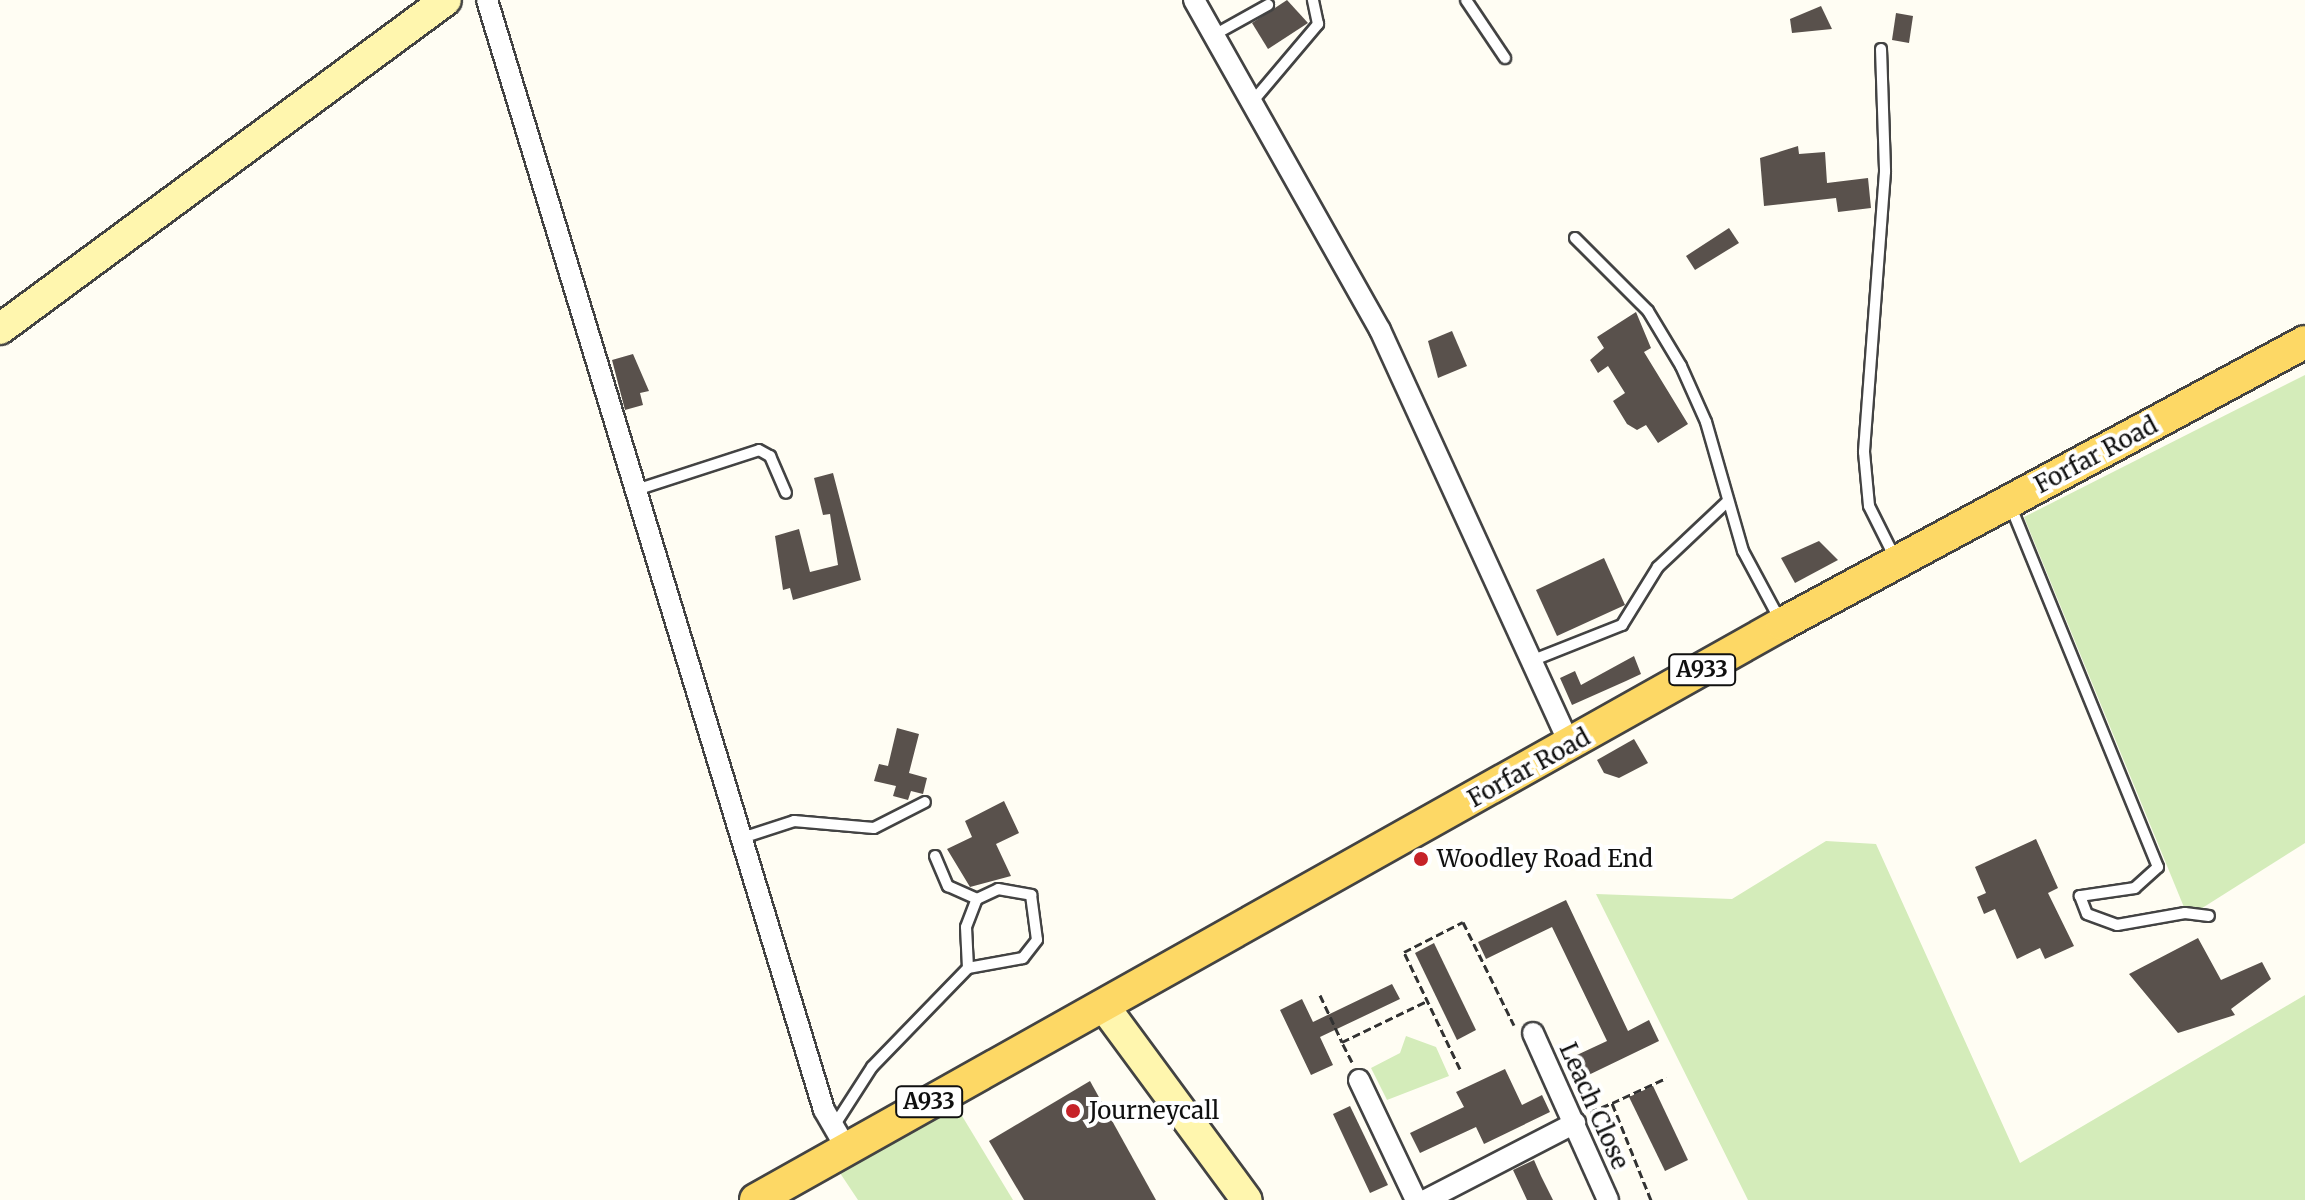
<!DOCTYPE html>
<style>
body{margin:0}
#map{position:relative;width:2305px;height:1200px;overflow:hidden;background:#fffdf3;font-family:Merriweather,serif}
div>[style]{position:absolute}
.green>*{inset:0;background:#d4ecba}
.building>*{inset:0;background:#59514c}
.path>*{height:3px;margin-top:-1.5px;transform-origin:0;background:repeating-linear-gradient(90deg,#323232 0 8px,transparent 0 12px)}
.roads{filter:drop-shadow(2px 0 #434343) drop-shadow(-2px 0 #434343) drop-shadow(0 2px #434343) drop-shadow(0 -2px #434343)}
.lane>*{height:10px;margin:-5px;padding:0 5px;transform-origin:5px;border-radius:5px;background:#fff}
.street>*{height:20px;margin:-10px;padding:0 10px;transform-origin:10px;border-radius:10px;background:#fff}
.secondary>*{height:30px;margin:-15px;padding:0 15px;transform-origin:15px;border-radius:15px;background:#fff6ae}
.primary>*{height:32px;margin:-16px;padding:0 16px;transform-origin:16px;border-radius:16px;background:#fdd865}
.dots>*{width:22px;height:22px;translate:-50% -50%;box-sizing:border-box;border:4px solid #fff;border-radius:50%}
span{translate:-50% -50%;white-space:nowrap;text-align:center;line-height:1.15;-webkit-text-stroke:8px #fff;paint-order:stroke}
.shield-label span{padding:2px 6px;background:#fff;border:2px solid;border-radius:6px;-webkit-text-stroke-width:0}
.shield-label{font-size:22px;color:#101010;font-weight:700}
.street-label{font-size:24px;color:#101010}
.poi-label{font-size:24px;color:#101010}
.left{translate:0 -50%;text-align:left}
</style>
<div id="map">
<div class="green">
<i style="clip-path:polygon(2305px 375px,2305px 843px,2188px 917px,2024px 517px)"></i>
<i style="clip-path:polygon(1826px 841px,1876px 844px,2020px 1163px,2305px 995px,2305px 1200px,1748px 1200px,1596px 894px,1732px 899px)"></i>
<i style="clip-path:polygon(1406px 1036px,1436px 1047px,1449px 1076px,1387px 1100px,1371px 1068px,1400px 1053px)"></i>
<i style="clip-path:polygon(956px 1106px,1013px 1200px,858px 1200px,836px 1167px)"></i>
</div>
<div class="building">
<i style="clip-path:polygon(1287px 0,1308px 23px,1268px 49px,1252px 23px)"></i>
<i style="clip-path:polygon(1821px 6px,1832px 29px,1792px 33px,1790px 19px)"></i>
<i style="clip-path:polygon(1896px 13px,1913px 16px,1909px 43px,1892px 40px)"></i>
<i style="clip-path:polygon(1798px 146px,1799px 154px,1825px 152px,1827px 183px,1868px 178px,1871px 208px,1838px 212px,1836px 198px,1764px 206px,1760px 158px)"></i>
<i style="clip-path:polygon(1729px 228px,1739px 243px,1695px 270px,1686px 256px)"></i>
<i style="clip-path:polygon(1636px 312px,1651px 348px,1644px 352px,1688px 424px,1658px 443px,1646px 425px,1637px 430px,1627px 424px,1613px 401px,1625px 393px,1608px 366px,1598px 373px,1590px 360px,1604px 348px,1597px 337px)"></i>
<i style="clip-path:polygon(1452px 331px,1467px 366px,1438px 378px,1428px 341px)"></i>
<i style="clip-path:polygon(633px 354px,649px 391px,640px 393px,643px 405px,625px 410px,612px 360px)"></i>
<i style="clip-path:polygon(833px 473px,861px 580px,793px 600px,790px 588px,783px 590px,775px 536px,799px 529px,810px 572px,838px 565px,830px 514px,823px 515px,814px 478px)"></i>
<i style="clip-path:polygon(1819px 541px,1838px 560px,1795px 583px,1781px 558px)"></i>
<i style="clip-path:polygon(1604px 558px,1625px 605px,1557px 636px,1536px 590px)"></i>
<i style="clip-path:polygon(1634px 656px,1641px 674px,1626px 681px,1621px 671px,1626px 681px,1572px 705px,1560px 678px,1575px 671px,1581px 685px)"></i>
<i style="clip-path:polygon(897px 728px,919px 734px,909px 773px,927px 778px,923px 794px,911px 791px,908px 800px,893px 796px,896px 786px,874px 781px,879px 764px,888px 766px)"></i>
<i style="clip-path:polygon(1634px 739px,1648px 763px,1619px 778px,1604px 773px,1597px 760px)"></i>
<i style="clip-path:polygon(1004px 801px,1019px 833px,996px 844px,1011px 876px,970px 887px,947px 849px,972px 837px,965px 821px)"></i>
<i style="clip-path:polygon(2036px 839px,2058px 888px,2048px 893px,2074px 946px,2045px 959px,2040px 948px,2017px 959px,1995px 909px,1984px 914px,1977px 897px,1986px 893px,1975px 867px)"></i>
<i style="clip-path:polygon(1566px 900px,1628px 1031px,1649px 1020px,1659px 1041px,1574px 1082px,1564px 1061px,1607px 1041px,1552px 927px,1486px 959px,1478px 942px)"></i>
<i style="clip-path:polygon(2198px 938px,2221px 980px,2262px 962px,2271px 979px,2231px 1009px,2235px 1015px,2178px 1033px,2129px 974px)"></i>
<i style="clip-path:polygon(1434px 943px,1476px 1030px,1457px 1040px,1415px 953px)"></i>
<i style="clip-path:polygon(1392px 984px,1400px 999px,1320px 1037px,1333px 1065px,1311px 1075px,1280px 1010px,1302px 999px,1313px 1022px)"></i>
<i style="clip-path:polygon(1505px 1069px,1522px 1105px,1542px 1095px,1550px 1112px,1484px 1144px,1476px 1127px,1420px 1153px,1410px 1133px,1464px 1107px,1456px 1092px)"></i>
<i style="clip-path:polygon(1090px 1081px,1156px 1200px,1024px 1200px,989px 1141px)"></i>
<i style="clip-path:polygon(1653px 1086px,1688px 1160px,1665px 1171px,1629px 1097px)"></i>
<i style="clip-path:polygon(1350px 1106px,1388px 1185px,1370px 1193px,1333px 1114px)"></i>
<i style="clip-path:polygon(1534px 1160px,1541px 1176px,1553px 1200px,1527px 1200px,1513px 1170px)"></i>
</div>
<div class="path">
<i style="left:1320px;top:995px;width:52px;rotate:64.9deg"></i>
<i style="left:1352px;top:1062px;width:22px;rotate:-117deg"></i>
<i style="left:1342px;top:1042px;width:94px;rotate:-25.8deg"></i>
<i style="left:1460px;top:1069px;width:130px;rotate:-115.6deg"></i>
<i style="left:1404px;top:952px;width:66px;rotate:-27deg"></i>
<i style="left:1463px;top:922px;width:115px;rotate:63.7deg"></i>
<i style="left:1590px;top:1112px;width:24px;rotate:-22deg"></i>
<i style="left:1651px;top:1200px;width:105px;rotate:-111.9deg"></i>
<i style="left:1612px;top:1103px;width:60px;rotate:-24.8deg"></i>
</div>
<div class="roads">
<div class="lane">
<i style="left:1466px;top:0;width:70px;rotate:56.1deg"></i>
<i style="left:1214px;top:35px;width:62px;rotate:-29.1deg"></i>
<i style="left:1881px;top:49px;width:123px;rotate:88.1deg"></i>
<i style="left:1885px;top:172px;width:281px;rotate:94.3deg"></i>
<i style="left:1864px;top:452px;width:54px;rotate:84.7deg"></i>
<i style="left:1869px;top:506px;width:60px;rotate:63.4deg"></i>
<i style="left:1253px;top:101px;width:101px;rotate:-49.8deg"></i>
<i style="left:1318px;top:24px;width:25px;rotate:-102deg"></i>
<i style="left:1575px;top:238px;width:103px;rotate:45deg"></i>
<i style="left:1648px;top:311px;width:64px;rotate:59deg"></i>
<i style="left:1681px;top:366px;width:61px;rotate:65.9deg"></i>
<i style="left:1706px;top:422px;width:134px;rotate:74deg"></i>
<i style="left:1743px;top:551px;width:81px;rotate:61.8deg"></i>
<i style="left:636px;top:490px;width:129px;rotate:-18deg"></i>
<i style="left:759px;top:450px;width:13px;rotate:29deg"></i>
<i style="left:770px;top:456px;width:40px;rotate:66.6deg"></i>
<i style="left:2011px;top:507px;width:389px;rotate:67.8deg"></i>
<i style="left:2158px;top:867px;width:31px;rotate:138deg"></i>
<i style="left:2135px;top:888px;width:56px;rotate:171.7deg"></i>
<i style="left:2080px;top:896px;width:19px;rotate:69deg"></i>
<i style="left:2087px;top:914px;width:32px;rotate:20deg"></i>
<i style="left:2117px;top:925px;width:69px;rotate:-10deg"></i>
<i style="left:2185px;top:913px;width:24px;rotate:7deg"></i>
<i style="left:1531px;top:661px;width:98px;rotate:-21.6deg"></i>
<i style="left:1622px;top:625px;width:68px;rotate:-58.2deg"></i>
<i style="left:1658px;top:567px;width:96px;rotate:-43.3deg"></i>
<i style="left:742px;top:838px;width:55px;rotate:-18.1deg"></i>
<i style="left:794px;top:821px;width:80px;rotate:5deg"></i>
<i style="left:874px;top:828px;width:57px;rotate:-27deg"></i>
<i style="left:935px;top:856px;width:33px;rotate:67deg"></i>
<i style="left:948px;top:886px;width:32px;rotate:24deg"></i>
<i style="left:834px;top:1126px;width:70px;rotate:-57.2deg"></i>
<i style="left:872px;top:1067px;width:138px;rotate:-45.9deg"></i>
<i style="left:968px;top:968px;width:41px;rotate:-92.8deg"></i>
<i style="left:966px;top:927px;width:30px;rotate:-69deg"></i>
<i style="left:977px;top:899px;width:23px;rotate:-25deg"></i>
<i style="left:998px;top:889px;width:34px;rotate:10deg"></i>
<i style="left:1031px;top:895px;width:45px;rotate:82.4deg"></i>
<i style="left:1037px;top:940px;width:23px;rotate:128deg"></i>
<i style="left:1023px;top:958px;width:56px;rotate:169.7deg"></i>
</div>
<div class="street">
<i style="left:487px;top:0;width:1160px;rotate:73.11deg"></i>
<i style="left:824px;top:1110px;width:44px;rotate:59.9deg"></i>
<i style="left:1194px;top:0;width:379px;rotate:60.6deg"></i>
<i style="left:1380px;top:330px;width:456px;rotate:65.4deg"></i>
<i style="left:1533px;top:1033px;width:183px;rotate:65.8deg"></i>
<i style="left:1359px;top:1080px;width:133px;rotate:64.6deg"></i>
<i style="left:1426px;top:1200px;width:168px;rotate:-27.3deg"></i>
</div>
<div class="secondary">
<i style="left:0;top:329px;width:554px;rotate:-36.42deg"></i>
<i style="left:1103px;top:1005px;width:242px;rotate:53.6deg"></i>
</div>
<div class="primary">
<i style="left:756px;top:1200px;width:1177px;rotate:-29.31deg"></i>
<i style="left:1782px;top:624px;width:594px;rotate:-28.33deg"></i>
</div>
</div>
<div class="dots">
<i style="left:1421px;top:859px;background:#c62229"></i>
<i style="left:1073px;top:1111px;background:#c62229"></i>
</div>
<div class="shield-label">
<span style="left:1702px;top:670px">A933</span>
<span style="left:929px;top:1102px">A933</span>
</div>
<div class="street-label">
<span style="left:2096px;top:455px;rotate:-28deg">Forfar Road</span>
<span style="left:1529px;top:768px;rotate:-29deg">Forfar Road</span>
<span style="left:1594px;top:1106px;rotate:66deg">Leach Close</span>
</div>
<div class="poi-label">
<span class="left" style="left:1437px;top:859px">Woodley Road End</span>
<span class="left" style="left:1089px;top:1111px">Journeycall</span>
</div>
</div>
